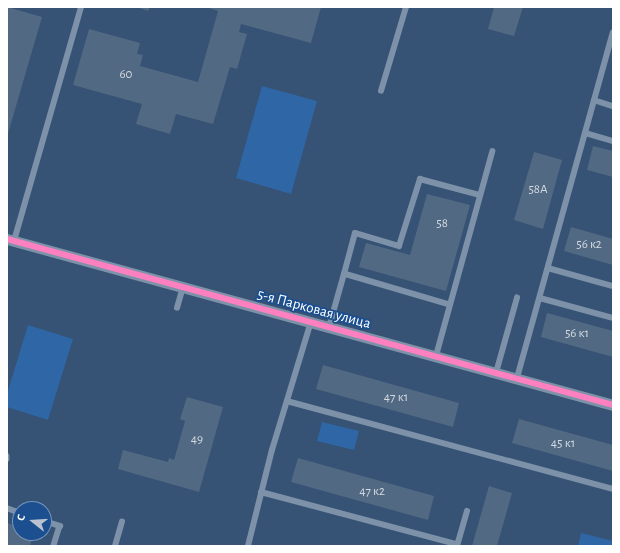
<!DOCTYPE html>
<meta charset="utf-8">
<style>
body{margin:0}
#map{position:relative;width:620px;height:553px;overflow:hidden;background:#365274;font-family:"Alegreya Sans",sans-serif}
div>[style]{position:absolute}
.green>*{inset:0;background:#2f66a5}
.building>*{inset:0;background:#526984}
.service>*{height:5.5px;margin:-2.75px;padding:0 2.75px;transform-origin:2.75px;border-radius:2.75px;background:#7d92a8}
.minor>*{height:11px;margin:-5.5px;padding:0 5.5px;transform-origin:5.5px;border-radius:5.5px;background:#7d92a8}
.cycleway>*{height:6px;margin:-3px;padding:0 3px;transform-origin:3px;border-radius:3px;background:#ff80c0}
span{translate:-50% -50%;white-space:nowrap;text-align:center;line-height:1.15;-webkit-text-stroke:3.5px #1b4f8f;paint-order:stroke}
.number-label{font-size:13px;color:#d4dae0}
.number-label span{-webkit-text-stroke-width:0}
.street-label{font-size:15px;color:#fff}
.frame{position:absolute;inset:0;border:8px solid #fff;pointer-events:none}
.north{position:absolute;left:12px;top:501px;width:40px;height:40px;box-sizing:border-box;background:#1b4f8f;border:1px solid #7695bc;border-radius:50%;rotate:287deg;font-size:11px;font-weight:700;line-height:16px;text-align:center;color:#fff}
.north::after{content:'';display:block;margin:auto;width:14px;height:18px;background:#b9c2ce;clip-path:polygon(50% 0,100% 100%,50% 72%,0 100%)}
</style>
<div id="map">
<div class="green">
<i style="clip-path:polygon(262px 86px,317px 101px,291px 194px,236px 178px)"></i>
<i style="clip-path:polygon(28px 325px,73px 339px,48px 420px,7px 407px,7px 394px)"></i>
<i style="clip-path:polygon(322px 422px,359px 431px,354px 450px,317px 441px)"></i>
<i style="clip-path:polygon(581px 533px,613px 541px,613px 546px,578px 546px)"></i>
</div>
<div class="building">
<i style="clip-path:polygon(7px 7px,42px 17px,7px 137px)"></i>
<i style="clip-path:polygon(137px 7px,150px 7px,148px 11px)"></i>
<i style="clip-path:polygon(206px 7px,321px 7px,311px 43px,241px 24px,239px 32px,247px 34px,237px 69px,230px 67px,213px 124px,176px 114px,170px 134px,136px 124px,142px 104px,73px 85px,89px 29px,140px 43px,137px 54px,143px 55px,140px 66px,198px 82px,218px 11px)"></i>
<i style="clip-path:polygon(494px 7px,523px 7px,514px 36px,488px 29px)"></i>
<i style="clip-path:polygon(593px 146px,613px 151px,613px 177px,587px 170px)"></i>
<i style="clip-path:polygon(534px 152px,562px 160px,543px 229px,514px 220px)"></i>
<i style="clip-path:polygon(427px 194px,470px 205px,446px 291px,359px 267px,366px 243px,410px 255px)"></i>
<i style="clip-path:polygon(571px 227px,613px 239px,613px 265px,564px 251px)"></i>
<i style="clip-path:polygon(547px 313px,613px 331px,613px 357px,541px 337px)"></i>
<i style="clip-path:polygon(323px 365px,459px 403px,453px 427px,316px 389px)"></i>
<i style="clip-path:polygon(187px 397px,223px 407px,199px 492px,118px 469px,123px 450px,168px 462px,169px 458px,174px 460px,185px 421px,180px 419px)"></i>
<i style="clip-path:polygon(519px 419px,613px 445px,613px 471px,512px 443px)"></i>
<i style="clip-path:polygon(298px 458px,434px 496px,428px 520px,291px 482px)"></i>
<i style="clip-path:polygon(489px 486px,512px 493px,497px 546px,472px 546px)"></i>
<i style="clip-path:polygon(7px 523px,20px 527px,20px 533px,34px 533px,30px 546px,7px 546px)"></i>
</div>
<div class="service">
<i style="left:381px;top:91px;width:88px;rotate:-73.4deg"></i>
<i style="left:594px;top:100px;width:20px;rotate:18deg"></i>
<i style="left:585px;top:133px;width:29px;rotate:16deg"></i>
<i style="left:14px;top:241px;width:243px;rotate:-74deg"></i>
<i style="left:548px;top:268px;width:67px;rotate:15.5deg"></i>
<i style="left:540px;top:298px;width:76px;rotate:15.3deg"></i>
<i style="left:450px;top:305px;width:110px;rotate:-163.7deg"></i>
<i style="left:344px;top:274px;width:42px;rotate:-75deg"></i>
<i style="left:355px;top:233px;width:46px;rotate:16.5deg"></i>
<i style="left:399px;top:246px;width:70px;rotate:-72.6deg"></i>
<i style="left:420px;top:179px;width:62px;rotate:14.9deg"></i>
<i style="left:177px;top:308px;width:22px;rotate:-74deg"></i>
<i style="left:329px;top:327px;width:55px;rotate:-74.2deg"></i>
<i style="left:436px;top:356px;width:212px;rotate:-74.6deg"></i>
<i style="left:496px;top:373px;width:78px;rotate:-74.4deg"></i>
<i style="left:517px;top:378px;width:358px;rotate:-74.5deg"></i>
<i style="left:287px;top:401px;width:338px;rotate:15.1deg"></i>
<i style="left:7px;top:456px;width:3px;rotate:90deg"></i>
<i style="left:261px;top:492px;width:203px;rotate:14.9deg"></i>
<i style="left:7px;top:508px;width:14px;rotate:21deg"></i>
<i style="left:44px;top:521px;width:17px;rotate:17deg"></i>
<i style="left:60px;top:526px;width:21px;rotate:107deg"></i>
<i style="left:115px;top:546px;width:25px;rotate:-74deg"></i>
<i style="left:248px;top:546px;width:99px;rotate:-76deg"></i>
<i style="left:272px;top:450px;width:134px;rotate:-73.1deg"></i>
<i style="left:457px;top:546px;width:36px;rotate:-74deg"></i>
</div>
<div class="minor">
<i style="left:7px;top:239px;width:628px;rotate:15.32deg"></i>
</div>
<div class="cycleway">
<i style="left:7px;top:239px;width:628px;rotate:15.32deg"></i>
</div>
<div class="number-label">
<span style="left:126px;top:75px">60</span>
<span style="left:538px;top:190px">58А</span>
<span style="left:442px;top:224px">58</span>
<span style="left:589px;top:245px">56 к2</span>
<span style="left:577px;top:334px">56 к1</span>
<span style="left:396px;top:398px">47 к1</span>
<span style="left:197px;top:440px">49</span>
<span style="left:563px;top:444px">45 к1</span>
<span style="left:372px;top:492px">47 к2</span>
</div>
<div class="street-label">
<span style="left:314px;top:309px;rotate:15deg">5-я Парковая улица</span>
</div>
<div class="frame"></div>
<div class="north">С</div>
</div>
